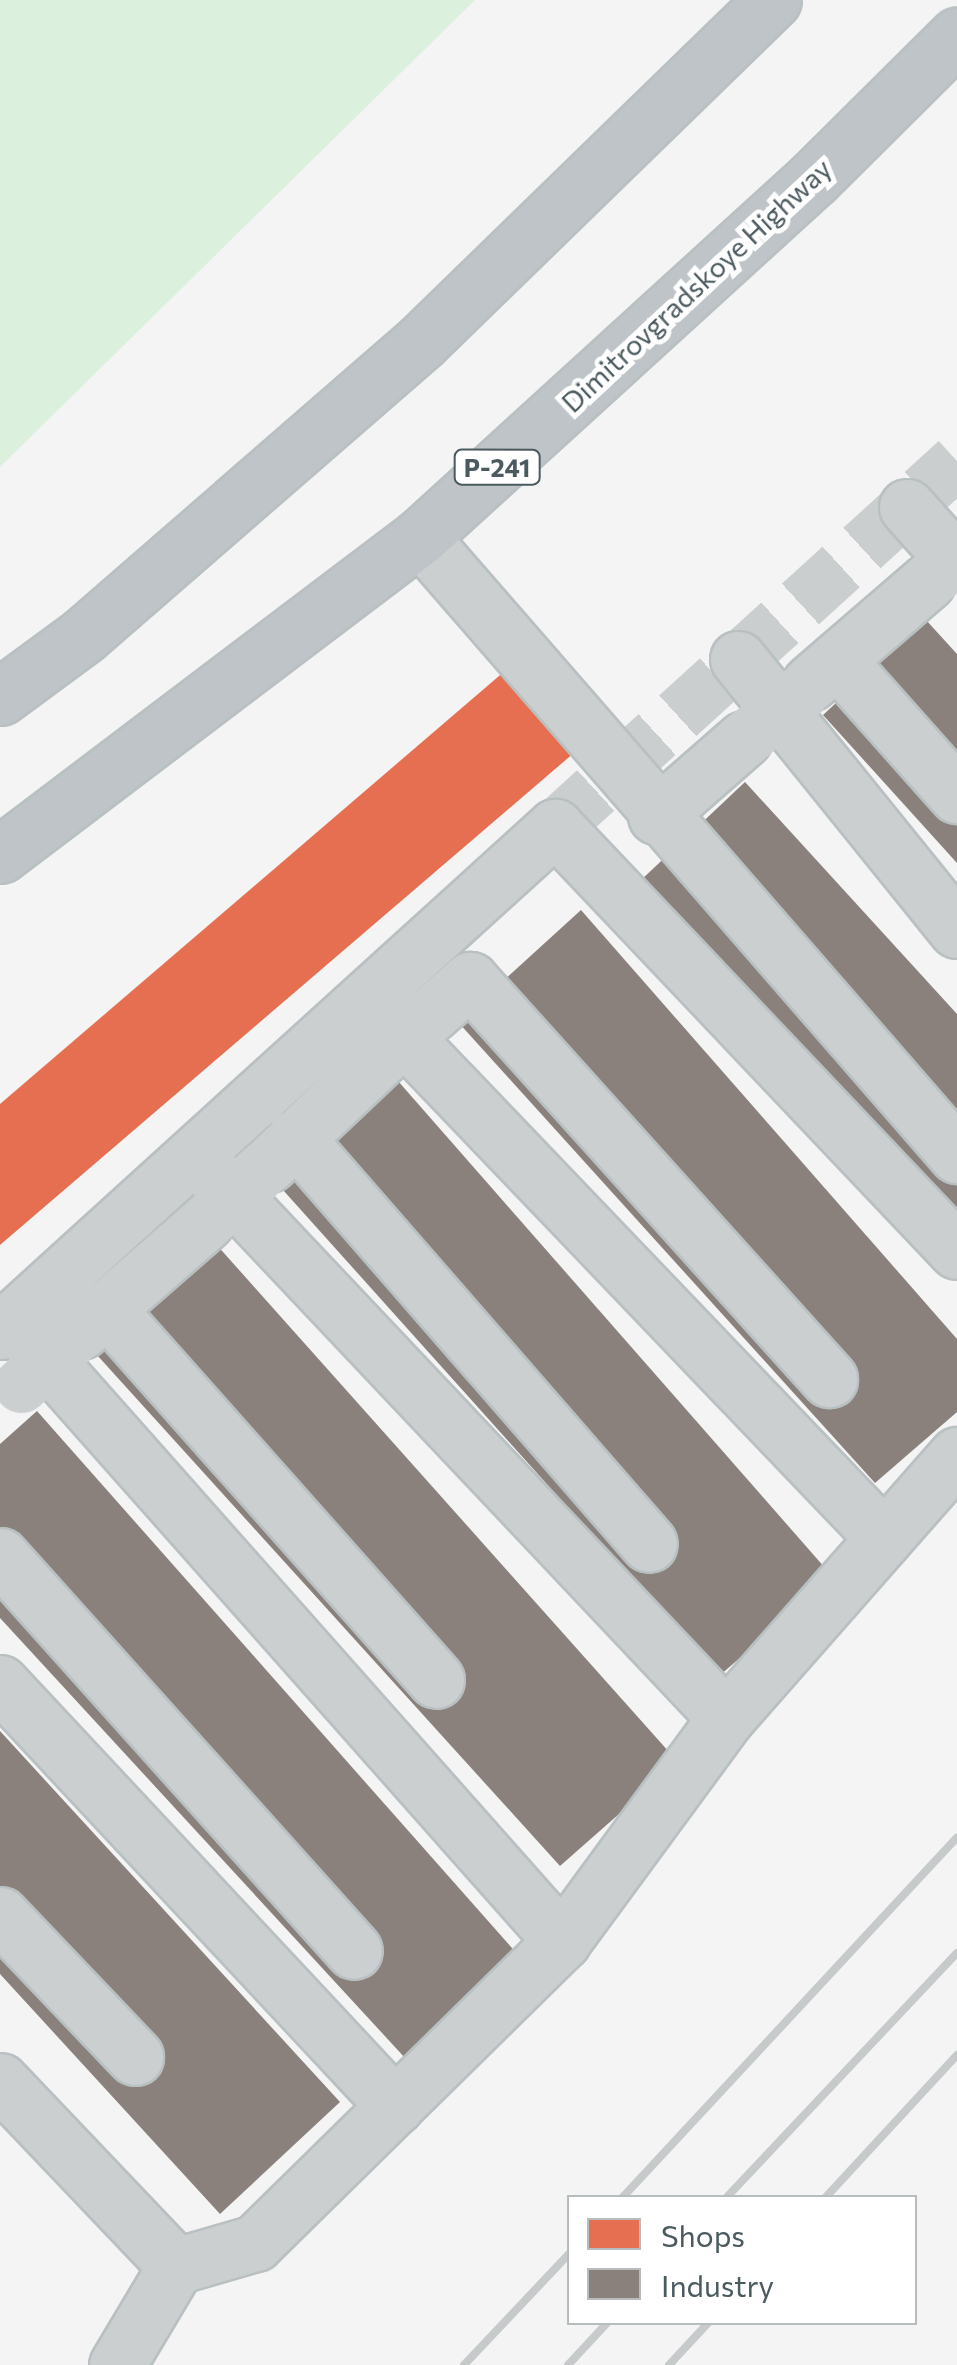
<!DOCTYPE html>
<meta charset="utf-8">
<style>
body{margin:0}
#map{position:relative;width:957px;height:2365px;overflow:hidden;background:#f4f4f4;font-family:Commissioner,sans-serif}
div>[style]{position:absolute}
.green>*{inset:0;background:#dbf1de}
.shops>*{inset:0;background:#e76f51}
.industry>*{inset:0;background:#8a817c}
.minor-tunnel>*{height:55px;margin-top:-27.5px;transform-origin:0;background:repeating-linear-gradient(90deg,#cacecf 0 55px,transparent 0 83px)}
.roads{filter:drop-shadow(2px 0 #b9c0c2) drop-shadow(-2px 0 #b9c0c2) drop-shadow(0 2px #b9c0c2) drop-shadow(0 -2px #b9c0c2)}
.minor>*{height:55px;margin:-27.5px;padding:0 27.5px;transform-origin:27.5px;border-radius:27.5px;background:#cbcfcf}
.highway>*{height:55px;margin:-27.5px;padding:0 27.5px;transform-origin:27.5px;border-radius:27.5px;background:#bec4c7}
.rail>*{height:8px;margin:-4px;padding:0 4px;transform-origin:4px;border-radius:4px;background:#c7caca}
.minor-bridge>*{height:55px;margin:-27.5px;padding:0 27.5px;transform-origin:27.5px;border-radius:27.5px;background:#cbcfcf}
span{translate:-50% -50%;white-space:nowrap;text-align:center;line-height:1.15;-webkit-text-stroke:10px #fff;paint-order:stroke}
.shield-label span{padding:2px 8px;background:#fff;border:2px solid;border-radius:8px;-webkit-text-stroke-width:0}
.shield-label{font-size:25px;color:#4b5a5f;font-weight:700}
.street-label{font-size:28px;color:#4b5a5f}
.legend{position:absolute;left:567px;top:2195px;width:350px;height:130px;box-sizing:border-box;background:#fff;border:2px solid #b7bdbf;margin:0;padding:12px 18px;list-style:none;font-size:30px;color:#4b5a5f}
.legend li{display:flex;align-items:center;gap:20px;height:50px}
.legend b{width:50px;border:2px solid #b7bdbf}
</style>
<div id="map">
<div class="green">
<i style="clip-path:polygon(0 0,475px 0,0 467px)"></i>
</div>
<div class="shops">
<i style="clip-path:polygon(506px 670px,575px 752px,0 1245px,0 1104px)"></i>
</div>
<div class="industry">
<i style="clip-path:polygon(926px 620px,957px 654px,957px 863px,823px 715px)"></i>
<i style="clip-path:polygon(745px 782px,957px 1014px,957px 1217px,640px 881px)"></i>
<i style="clip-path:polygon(581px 910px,957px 1339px,957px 1412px,875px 1483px,458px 1022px)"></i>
<i style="clip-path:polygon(398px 1081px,833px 1577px,719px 1676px,283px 1190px)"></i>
<i style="clip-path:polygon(215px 1243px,678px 1762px,560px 1866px,97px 1355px)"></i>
<i style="clip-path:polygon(37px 1411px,519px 1956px,406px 2059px,0 1618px,0 1444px)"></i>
<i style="clip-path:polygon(0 1731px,340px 2102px,220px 2214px,0 1974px)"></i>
</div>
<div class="minor-tunnel">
<i style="left:555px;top:827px;width:544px;rotate:-42.32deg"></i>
</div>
<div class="roads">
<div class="minor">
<i style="left:907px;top:507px;width:75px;rotate:48.2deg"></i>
<i style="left:420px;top:537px;width:819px;rotate:49.01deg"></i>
<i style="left:738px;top:659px;width:348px;rotate:51.1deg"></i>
<i style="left:837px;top:660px;width:181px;rotate:48.4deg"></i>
<i style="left:810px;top:683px;width:155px;rotate:-40.8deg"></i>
<i style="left:656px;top:816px;width:117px;rotate:-41.2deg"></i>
<i style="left:371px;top:1002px;width:742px;rotate:46.26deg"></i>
<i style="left:431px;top:1014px;width:52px;rotate:-41.1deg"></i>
<i style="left:470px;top:980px;width:537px;rotate:48.02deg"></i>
<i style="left:295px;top:1137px;width:539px;rotate:48.98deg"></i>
<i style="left:203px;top:1164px;width:762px;rotate:46.65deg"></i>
<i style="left:269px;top:1164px;width:157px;rotate:-43.5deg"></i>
<i style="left:106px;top:1308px;width:497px;rotate:48.4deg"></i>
<i style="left:17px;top:1326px;width:822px;rotate:48.45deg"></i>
<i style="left:0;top:1331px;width:750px;rotate:-42.24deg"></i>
<i style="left:555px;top:827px;width:584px;rotate:46.53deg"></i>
<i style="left:81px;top:1331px;width:166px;rotate:-41.1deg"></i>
<i style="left:0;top:1556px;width:530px;rotate:48.13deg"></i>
<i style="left:0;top:1683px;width:579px;rotate:46.96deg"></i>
<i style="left:0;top:1915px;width:196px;rotate:46.4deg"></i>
<i style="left:0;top:2081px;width:255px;rotate:46.4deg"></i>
<i style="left:117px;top:2365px;width:115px;rotate:-59.2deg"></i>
<i style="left:176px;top:2266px;width:82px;rotate:-16.2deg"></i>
<i style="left:255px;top:2243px;width:431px;rotate:-44.5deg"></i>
<i style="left:562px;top:1941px;width:277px;rotate:-53.7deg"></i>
<i style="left:726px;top:1718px;width:350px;rotate:-48.7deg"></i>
</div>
<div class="highway">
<i style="left:0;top:697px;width:104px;rotate:-36.4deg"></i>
<i style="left:84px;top:635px;width:447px;rotate:-41deg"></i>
<i style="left:421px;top:342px;width:491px;rotate:-44.2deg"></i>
<i style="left:0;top:855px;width:527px;rotate:-37.13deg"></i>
<i style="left:420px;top:537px;width:533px;rotate:-42.34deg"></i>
<i style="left:814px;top:178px;width:202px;rotate:-44.8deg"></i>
</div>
</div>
<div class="rail">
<i style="left:622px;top:2198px;width:492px;rotate:-47.1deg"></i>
<i style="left:726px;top:2198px;width:337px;rotate:-46.7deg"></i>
<i style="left:825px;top:2198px;width:195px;rotate:-47.3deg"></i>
<i style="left:464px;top:2365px;width:154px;rotate:-46.6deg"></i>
<i style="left:568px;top:2365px;width:59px;rotate:-47.1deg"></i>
<i style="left:669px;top:2365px;width:59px;rotate:-47.1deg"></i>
</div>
<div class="minor-bridge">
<i style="left:927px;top:582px;width:40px;rotate:-41deg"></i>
<i style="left:744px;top:739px;width:74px;rotate:-39.5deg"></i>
<i style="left:383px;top:1056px;width:64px;rotate:-41.2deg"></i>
<i style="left:206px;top:1222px;width:78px;rotate:-42.9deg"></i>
<i style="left:21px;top:1385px;width:68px;rotate:-42.6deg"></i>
</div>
<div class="shield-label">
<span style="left:497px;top:467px">Р-241</span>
</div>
<div class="street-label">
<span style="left:696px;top:285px;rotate:-43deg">Dimitrovgradskoye Highway</span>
</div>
<ul class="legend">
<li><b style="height:28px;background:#e76f51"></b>Shops</li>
<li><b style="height:28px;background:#8a817c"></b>Industry</li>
</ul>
</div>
